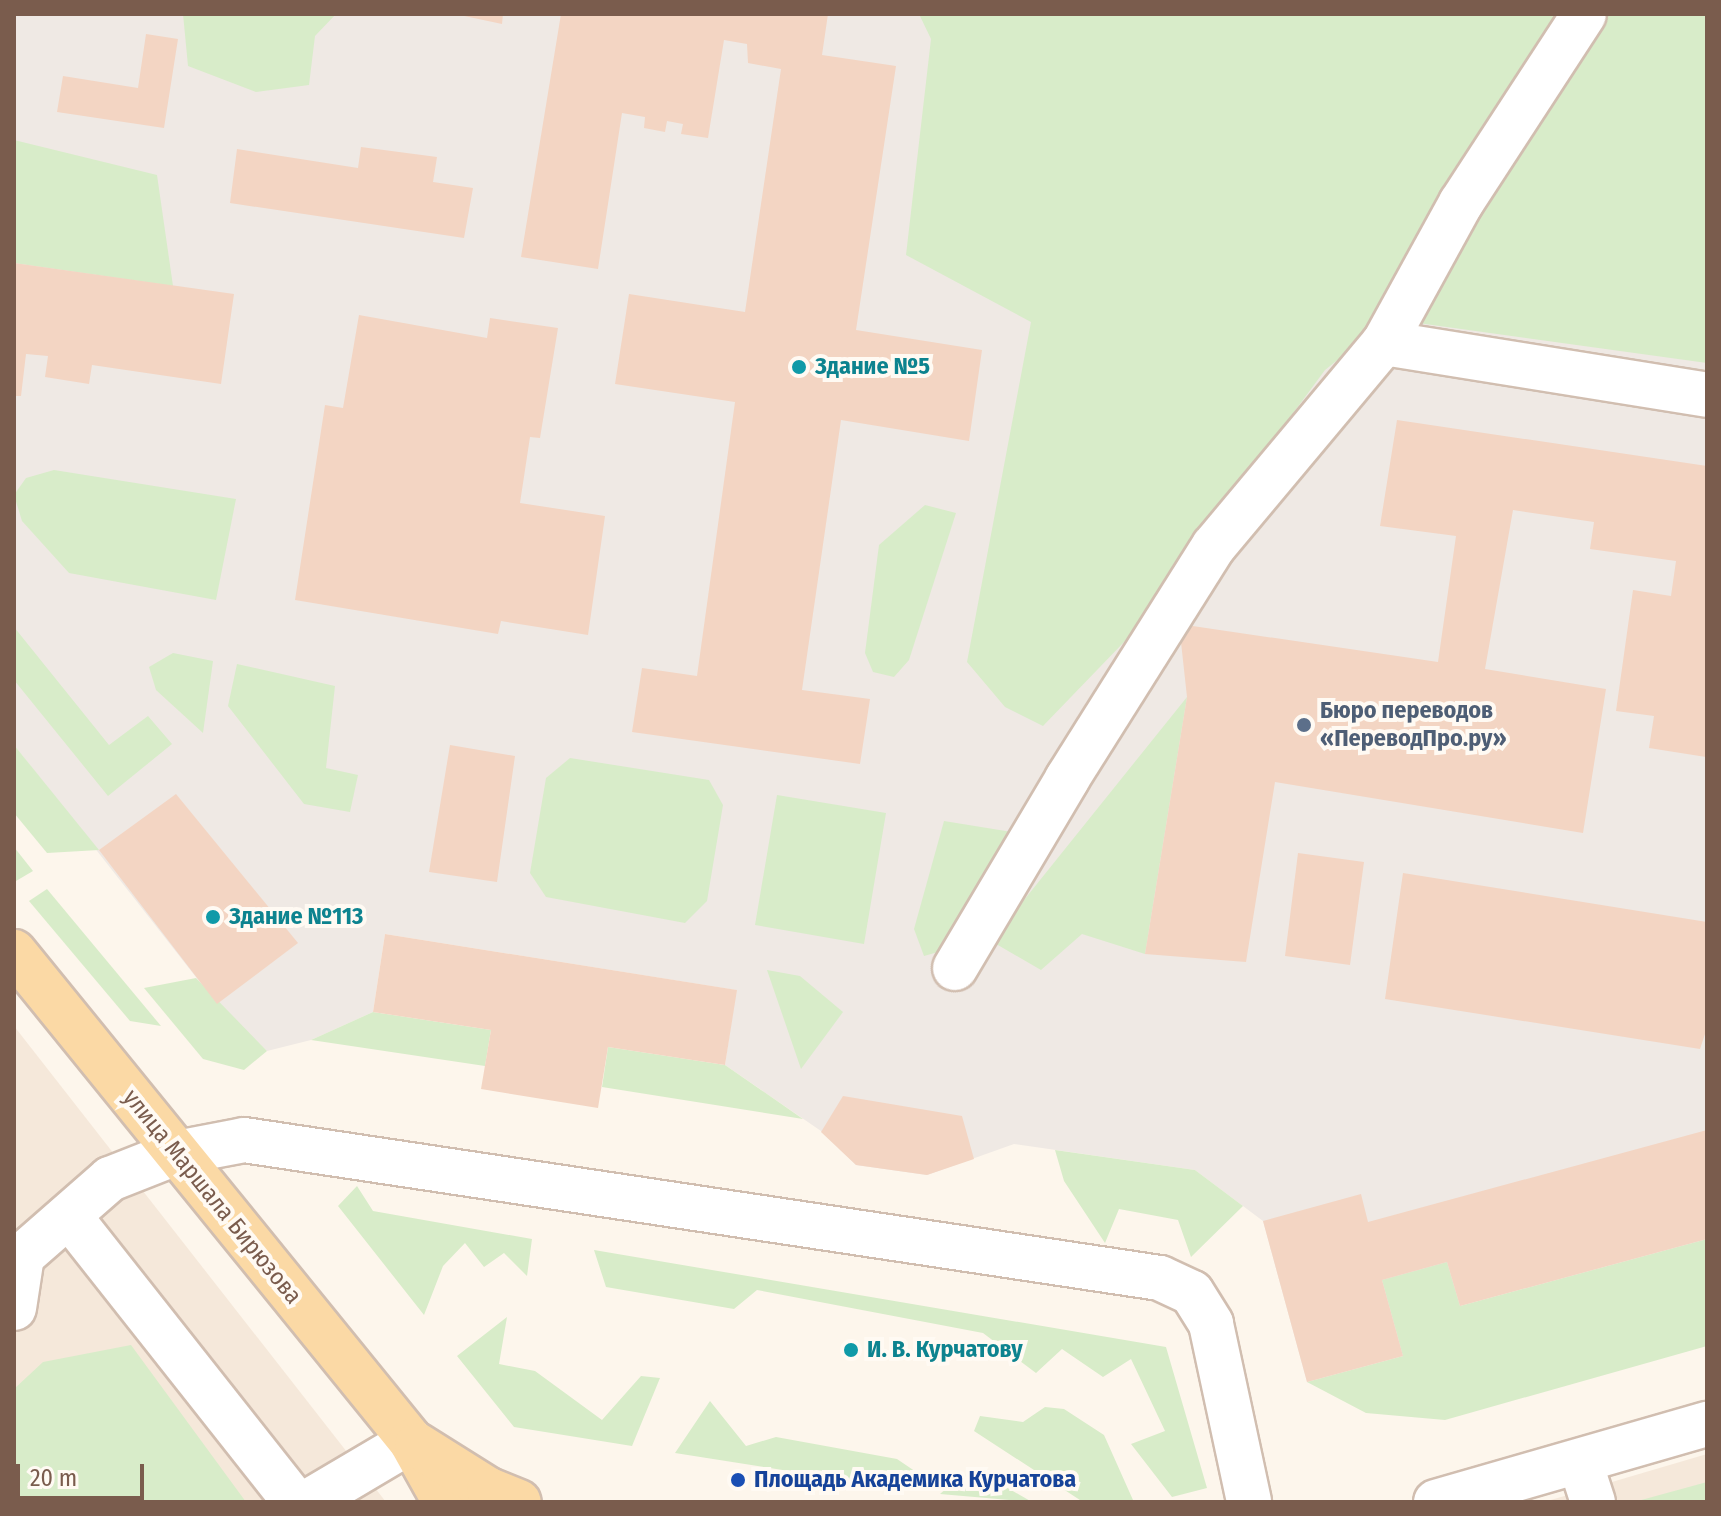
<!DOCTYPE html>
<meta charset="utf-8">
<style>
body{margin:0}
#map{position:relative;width:1721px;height:1516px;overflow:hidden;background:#fdf6ec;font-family:"Fira Sans Condensed",sans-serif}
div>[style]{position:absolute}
.residential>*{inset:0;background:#f5e8da}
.industrial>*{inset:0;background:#efe9e4}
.green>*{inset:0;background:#d8ecc9}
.building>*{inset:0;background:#f3d5c3}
.roads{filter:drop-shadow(2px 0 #d1beb0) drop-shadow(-2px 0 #d1beb0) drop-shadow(0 2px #d1beb0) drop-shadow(0 -2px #d1beb0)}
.minor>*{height:44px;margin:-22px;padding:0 22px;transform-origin:22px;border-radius:22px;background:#fff}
.major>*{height:44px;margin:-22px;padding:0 22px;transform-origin:22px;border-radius:22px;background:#fbd9a5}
.dots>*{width:22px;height:22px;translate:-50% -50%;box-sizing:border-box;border:4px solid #fffaf3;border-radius:50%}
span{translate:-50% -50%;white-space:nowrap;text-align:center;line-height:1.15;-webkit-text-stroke:8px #fffaf3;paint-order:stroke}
.culture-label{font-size:24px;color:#0d838f;font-weight:700}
.left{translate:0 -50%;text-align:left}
.service-label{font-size:24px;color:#4e5e75;font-weight:700}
.street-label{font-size:24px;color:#7a5c4d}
.transit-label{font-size:24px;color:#164399;font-weight:700}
.frame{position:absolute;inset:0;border:16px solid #7a5c4d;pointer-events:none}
.scale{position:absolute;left:16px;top:1464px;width:128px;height:36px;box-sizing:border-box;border:4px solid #7a5c4d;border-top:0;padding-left:10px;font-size:24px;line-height:28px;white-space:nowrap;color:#7a5c4d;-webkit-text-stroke:6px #fffaf3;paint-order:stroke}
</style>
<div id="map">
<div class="residential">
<i style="clip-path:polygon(14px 1026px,386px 1502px,14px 1502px)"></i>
<i style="clip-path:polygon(1707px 1454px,1707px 1502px,1544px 1502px)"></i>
</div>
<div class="industrial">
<i style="clip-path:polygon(14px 14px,1707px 14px,1707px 1239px,1460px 1306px,1403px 1356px,1307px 1382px,1263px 1221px,1195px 1170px,1014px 1144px,927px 1175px,856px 1165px,821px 1131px,725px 1065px,736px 990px,385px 934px,373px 1012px,311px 1040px,267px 1051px,217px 1004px,14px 745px)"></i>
</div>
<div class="green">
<i style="clip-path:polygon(183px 14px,336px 14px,315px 36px,309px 85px,256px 92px,188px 66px)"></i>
<i style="clip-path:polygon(919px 14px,1707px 14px,1707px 363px,1389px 319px,1325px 370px,1126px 640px,1043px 726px,1005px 707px,967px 662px,1031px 322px,906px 255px,931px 39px)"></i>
<i style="clip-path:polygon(14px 140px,157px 175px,173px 286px,14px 263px)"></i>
<i style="clip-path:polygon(54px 470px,236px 499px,216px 600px,69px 573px,22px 521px,14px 495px,26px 478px)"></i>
<i style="clip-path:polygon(925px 505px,956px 513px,909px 660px,894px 677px,873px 672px,865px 653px,879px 545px)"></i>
<i style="clip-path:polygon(14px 627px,109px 745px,148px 716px,172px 744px,108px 796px,14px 680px)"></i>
<i style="clip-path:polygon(173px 653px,213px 661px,203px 733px,156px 690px,149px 667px)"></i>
<i style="clip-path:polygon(237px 664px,335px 686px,326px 768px,358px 775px,350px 812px,304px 804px,228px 706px)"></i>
<i style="clip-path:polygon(1187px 697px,1145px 954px,1082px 934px,1041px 970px,991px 941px)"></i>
<i style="clip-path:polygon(14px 745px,99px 850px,47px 853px,14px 813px)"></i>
<i style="clip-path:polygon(570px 758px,709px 780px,723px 805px,707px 901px,685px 923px,546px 897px,530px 873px,546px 778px)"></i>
<i style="clip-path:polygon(777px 795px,886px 813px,864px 944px,755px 925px)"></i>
<i style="clip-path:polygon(944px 821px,1018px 833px,945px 950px,924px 956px,914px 929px)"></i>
<i style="clip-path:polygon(14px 847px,33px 871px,16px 881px,14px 879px)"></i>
<i style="clip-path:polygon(47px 889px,161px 1026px,130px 1021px,29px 901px)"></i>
<i style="clip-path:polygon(767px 970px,800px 976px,843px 1012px,801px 1069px)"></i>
<i style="clip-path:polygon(196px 978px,267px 1051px,244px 1070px,203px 1059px,144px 988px)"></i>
<i style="clip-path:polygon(373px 1012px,491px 1030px,485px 1066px,311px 1040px)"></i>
<i style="clip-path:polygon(608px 1047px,725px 1065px,803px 1119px,602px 1087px)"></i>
<i style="clip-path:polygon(1055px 1150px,1195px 1170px,1243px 1206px,1191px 1257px,1178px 1220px,1119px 1209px,1105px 1243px,1064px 1181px)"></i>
<i style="clip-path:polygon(357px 1186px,373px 1211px,532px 1239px,527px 1276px,504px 1253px,484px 1267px,465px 1243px,443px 1266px,424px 1315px,338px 1206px)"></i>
<i style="clip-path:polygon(1707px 1239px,1707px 1346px,1445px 1420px,1366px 1413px,1307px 1382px,1403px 1356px,1382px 1280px,1447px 1262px,1460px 1306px)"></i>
<i style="clip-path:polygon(594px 1250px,1166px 1347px,1207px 1488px,1172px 1497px,1131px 1444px,1165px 1431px,1131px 1359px,1103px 1377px,1062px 1349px,1036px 1373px,983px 1333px,757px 1290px,734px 1309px,606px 1287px)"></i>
<i style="clip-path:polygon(507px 1317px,499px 1364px,535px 1371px,602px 1420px,641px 1376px,660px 1378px,632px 1446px,514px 1427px,457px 1356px)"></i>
<i style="clip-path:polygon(131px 1345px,246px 1502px,14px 1502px,14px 1389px,43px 1362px)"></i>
<i style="clip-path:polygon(710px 1401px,746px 1446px,776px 1437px,897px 1459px,928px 1480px,915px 1491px,675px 1453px)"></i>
<i style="clip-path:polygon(1045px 1407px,1064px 1409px,1104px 1435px,1133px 1500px,1083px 1502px,974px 1431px,980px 1416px,1023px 1422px)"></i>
<i style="clip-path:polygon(963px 1474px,1004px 1486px,1032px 1502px,940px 1494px)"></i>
<i style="clip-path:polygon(1707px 1482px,1707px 1502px,1634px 1502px)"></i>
</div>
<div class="building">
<i style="clip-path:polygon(455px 14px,503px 14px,502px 24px)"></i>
<i style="clip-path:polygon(561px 14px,828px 14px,822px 55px,896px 66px,856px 330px,982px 350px,969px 441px,841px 420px,802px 690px,870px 699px,860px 764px,632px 732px,642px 668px,697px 676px,735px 402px,615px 384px,629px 294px,745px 312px,781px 69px,748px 63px,747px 44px,724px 40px,708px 138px,681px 134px,683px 124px,667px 121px,665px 132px,644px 128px,645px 117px,622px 113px,598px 269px,521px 257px)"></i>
<i style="clip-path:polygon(146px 34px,178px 39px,164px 128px,57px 112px,63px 76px,138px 88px)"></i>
<i style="clip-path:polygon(361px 147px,437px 157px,433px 182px,473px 188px,464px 238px,230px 203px,237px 149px,358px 168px)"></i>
<i style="clip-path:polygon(14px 263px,234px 294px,221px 384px,92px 365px,89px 384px,45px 377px,48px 356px,26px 354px,21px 396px,14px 396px)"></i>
<i style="clip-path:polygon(359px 315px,487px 338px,490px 318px,558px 328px,540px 438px,530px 437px,520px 503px,605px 516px,588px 635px,501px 621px,498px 634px,295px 600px,325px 405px,343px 408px)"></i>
<i style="clip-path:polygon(1397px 420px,1707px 466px,1706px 757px,1649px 748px,1654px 716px,1616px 711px,1633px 590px,1671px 596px,1676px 561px,1590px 549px,1594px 522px,1513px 510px,1485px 669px,1606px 689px,1583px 833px,1275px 782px,1246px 962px,1145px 954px,1187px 697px,1179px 624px,1438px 662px,1456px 536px,1380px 526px)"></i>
<i style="clip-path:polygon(450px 745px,515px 756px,497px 882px,429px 872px)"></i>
<i style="clip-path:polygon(176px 794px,298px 943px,217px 1004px,99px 850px)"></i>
<i style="clip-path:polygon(1298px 853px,1364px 862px,1350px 965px,1285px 956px)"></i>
<i style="clip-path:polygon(1403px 873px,1707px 922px,1707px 1028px,1700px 1049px,1385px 999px)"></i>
<i style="clip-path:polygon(385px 934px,737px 990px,725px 1065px,608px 1047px,598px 1108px,481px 1089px,491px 1030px,373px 1012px)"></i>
<i style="clip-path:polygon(843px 1096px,962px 1116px,974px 1159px,927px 1175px,856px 1165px,821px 1132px)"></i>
<i style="clip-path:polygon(1707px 1130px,1707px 1239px,1460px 1306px,1447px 1262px,1382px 1280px,1403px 1356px,1307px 1382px,1263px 1221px,1361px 1194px,1368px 1222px)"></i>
</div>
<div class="roads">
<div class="minor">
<i style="left:1384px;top:343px;width:327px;rotate:9.1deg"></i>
<i style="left:955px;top:968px;width:220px;rotate:-59.3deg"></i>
<i style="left:1067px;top:779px;width:275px;rotate:-57.8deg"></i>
<i style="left:1214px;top:546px;width:265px;rotate:-50.1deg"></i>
<i style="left:1384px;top:343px;width:160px;rotate:-61.2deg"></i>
<i style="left:1461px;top:203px;width:225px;rotate:-56.9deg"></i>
<i style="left:69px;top:1216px;width:365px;rotate:51.7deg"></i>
<i style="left:14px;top:1308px;width:53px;rotate:-81.3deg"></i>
<i style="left:22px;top:1256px;width:117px;rotate:-41.2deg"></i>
<i style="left:110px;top:1179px;width:71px;rotate:-21.5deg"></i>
<i style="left:176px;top:1153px;width:69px;rotate:-10.8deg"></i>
<i style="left:244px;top:1140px;width:926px;rotate:8.57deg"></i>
<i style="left:1160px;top:1278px;width:35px;rotate:25deg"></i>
<i style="left:1192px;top:1293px;width:36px;rotate:58deg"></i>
<i style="left:1211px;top:1324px;width:182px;rotate:77.9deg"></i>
<i style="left:1580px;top:1462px;width:42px;rotate:72deg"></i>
<i style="left:308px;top:1502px;width:120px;rotate:-30.6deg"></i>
<i style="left:1436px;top:1502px;width:282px;rotate:-16.1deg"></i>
</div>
<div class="major">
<i style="left:14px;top:952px;width:630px;rotate:50.93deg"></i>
<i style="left:411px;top:1441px;width:70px;rotate:60.9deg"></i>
<i style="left:417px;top:1445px;width:85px;rotate:32deg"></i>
<i style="left:489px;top:1490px;width:32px;rotate:22deg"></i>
</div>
</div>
<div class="dots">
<i style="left:799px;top:367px;background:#0f9aa8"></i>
<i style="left:1304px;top:725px;background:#5c6f8a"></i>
<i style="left:213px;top:917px;background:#0f9aa8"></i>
<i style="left:851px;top:1350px;background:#0f9aa8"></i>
<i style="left:738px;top:1480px;background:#1a4fb4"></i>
</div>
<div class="culture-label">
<span class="left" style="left:815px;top:367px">Здание №5</span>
<span class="left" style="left:229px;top:917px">Здание №113</span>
<span class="left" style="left:867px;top:1350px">И. В. Курчатову</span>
</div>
<div class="service-label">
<span class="left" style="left:1320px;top:725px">Бюро переводов<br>«ПереводПро.ру»</span>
</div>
<div class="street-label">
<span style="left:212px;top:1197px;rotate:51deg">улица Маршала Бирюзова</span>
</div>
<div class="transit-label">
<span class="left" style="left:754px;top:1480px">Площадь Академика Курчатова</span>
</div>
<div class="frame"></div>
<div class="scale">20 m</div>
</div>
